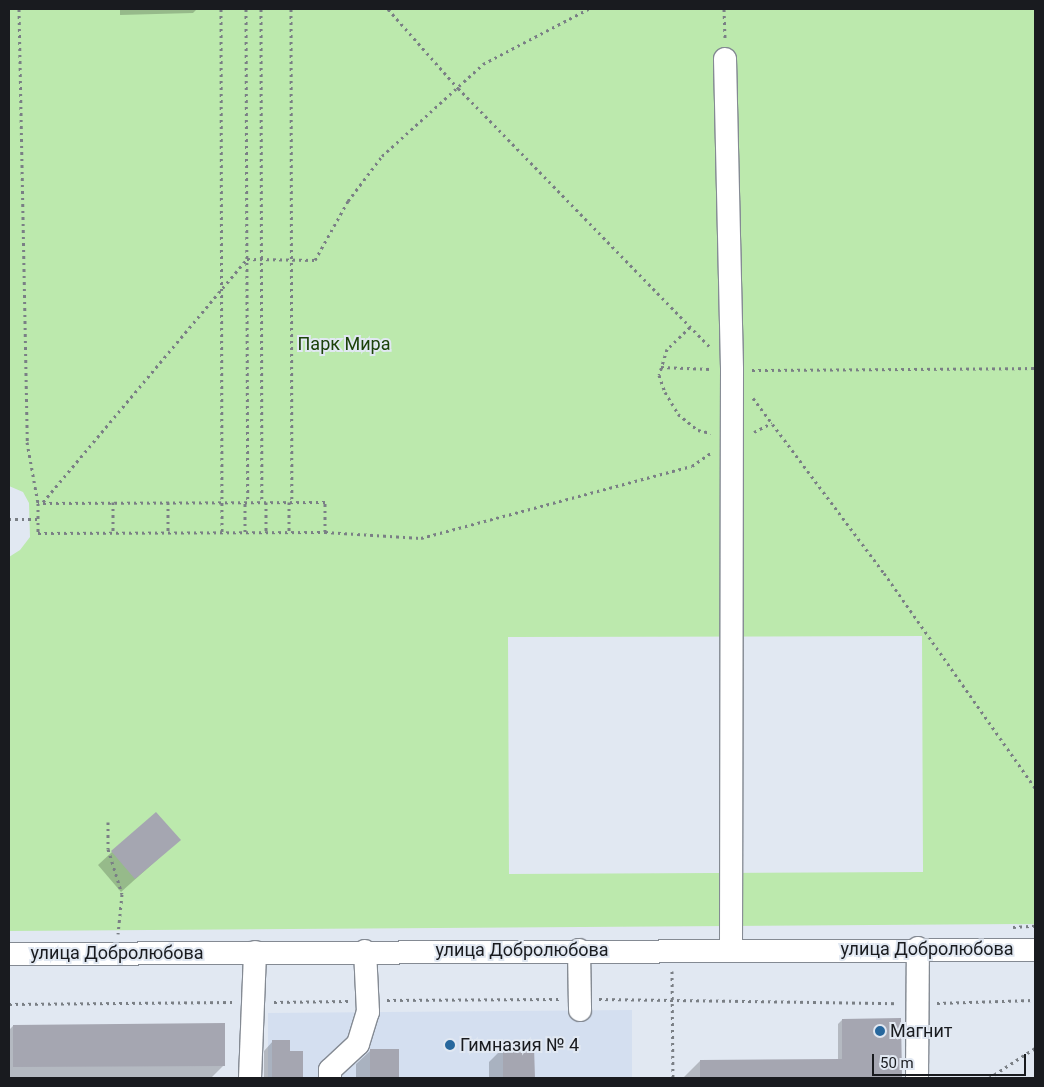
<!DOCTYPE html>
<meta charset="utf-8">
<style>
body{margin:0}
#map{position:relative;width:1044px;height:1087px;overflow:hidden;background:#e1e8f2;font-family:Roboto,sans-serif}
div>[style]{position:absolute}
.built>*{inset:0;background:#d4dff0}
.green>*{inset:0;background:#bce9ad}
.shadow>*{inset:0;background:#0003}
.building>*{inset:0;background:#a5a6b1}
.path>*{height:3px;margin-top:-1.5px;transform-origin:0;background:repeating-linear-gradient(90deg,#7a7f85 0 2.5px,transparent 0 6.5px)}
.roads{filter:drop-shadow(1px 0 #848a93) drop-shadow(-1px 0 #848a93) drop-shadow(0 1px #848a93) drop-shadow(0 -1px #848a93)}
.minor>*{height:22px;margin:-11px;padding:0 11px;transform-origin:11px;border-radius:11px;background:#fff}
.dots>*{width:14px;height:14px;translate:-50% -50%;box-sizing:border-box;border:2px solid #e1e8f2;border-radius:50%}
span{translate:-50% -50%;white-space:nowrap;text-align:center;line-height:1.15;-webkit-text-stroke:4px #e1e8f2;paint-order:stroke}
.park-label{font-size:18px;color:#1b4109}
.street-label{font-size:18px;color:#191b1f}
.poi-label{font-size:18px;color:#191b1f}
.left{translate:0 -50%;text-align:left}
.frame{position:absolute;inset:0;border:10px solid #191b1f;pointer-events:none}
.scale{position:absolute;left:872px;top:1054px;width:154px;height:22px;box-sizing:border-box;border:2px solid #191b1f;border-top:0;padding-left:6px;font-size:15px;line-height:18px;white-space:nowrap;color:#191b1f;-webkit-text-stroke:4px #e1e8f2;paint-order:stroke}
</style>
<div id="map">
<div class="built">
<i style="clip-path:polygon(632px 1010px,632px 1078px,268px 1078px,268px 1013px)"></i>
</div>
<div class="green">
<i style="clip-path:polygon(evenodd,9px 9px,1035px 9px,1035px 924px,9px 931px,9px 557px,20px 550px,30px 537px,29px 503px,23px 492px,9px 486px,9px 9px,922px 636px,923px 872px,509px 874px,508px 637px,922px 636px)"></i>
</div>
<div class="shadow">
<i style="clip-path:polygon(120px 9px,197px 9px,193px 13px,120px 15px)"></i>
<i style="clip-path:polygon(179px 840px,121px 892px,98px 865px,112px 852px)"></i>
<i style="clip-path:polygon(842px 1020px,900px 1020px,900px 1078px,683px 1078px,700px 1061px,838px 1060px,838px 1024px)"></i>
<i style="clip-path:polygon(13px 1026px,224px 1065px,211px 1078px,9px 1078px,9px 1030px)"></i>
<i style="clip-path:polygon(273px 1041px,288px 1052px,302px 1052px,302px 1078px,264px 1078px,264px 1051px)"></i>
<i style="clip-path:polygon(503px 1048px,533px 1048px,534px 1078px,489px 1078px,489px 1062px)"></i>
<i style="clip-path:polygon(398px 1050px,398px 1078px,356px 1078px,356px 1064px,370px 1051px)"></i>
</div>
<div class="building">
<i style="clip-path:polygon(156px 812px,181px 840px,135px 879px,111px 851px)"></i>
<i style="clip-path:polygon(901px 1018px,902px 1078px,700px 1078px,700px 1060px,842px 1059px,842px 1019px)"></i>
<i style="clip-path:polygon(225px 1023px,225px 1066px,13px 1067px,13px 1025px)"></i>
<i style="clip-path:polygon(272px 1040px,290px 1040px,290px 1051px,303px 1051px,303px 1078px,272px 1078px)"></i>
<i style="clip-path:polygon(503px 1047px,534px 1047px,535px 1078px,503px 1078px)"></i>
<i style="clip-path:polygon(370px 1049px,399px 1049px,399px 1078px,370px 1078px)"></i>
</div>
<div class="path">
<i style="left:19px;top:9px;width:433px;rotate:88.9deg"></i>
<i style="left:27px;top:442px;width:62px;rotate:79.8deg"></i>
<i style="left:38px;top:503px;width:30px;rotate:90deg"></i>
<i style="left:38px;top:533px;width:287px;rotate:-0.2deg"></i>
<i style="left:325px;top:532px;width:30px;rotate:-90deg"></i>
<i style="left:325px;top:502px;width:287px;rotate:179.8deg"></i>
<i style="left:221px;top:9px;width:523px;rotate:89.89deg"></i>
<i style="left:246px;top:9px;width:493px;rotate:89.8deg"></i>
<i style="left:261px;top:9px;width:493px;rotate:89.9deg"></i>
<i style="left:291px;top:9px;width:493px;rotate:89.9deg"></i>
<i style="left:388px;top:9px;width:106px;rotate:48.5deg"></i>
<i style="left:458px;top:88px;width:361px;rotate:45.8deg"></i>
<i style="left:724px;top:9px;width:29px;rotate:88deg"></i>
<i style="left:690px;top:327px;width:32px;rotate:136deg"></i>
<i style="left:667px;top:349px;width:27px;rotate:107deg"></i>
<i style="left:659px;top:375px;width:18px;rotate:71deg"></i>
<i style="left:665px;top:392px;width:26px;rotate:59deg"></i>
<i style="left:678px;top:414px;width:26px;rotate:39deg"></i>
<i style="left:698px;top:430px;width:13px;rotate:13deg"></i>
<i style="left:661px;top:367px;width:49px;rotate:2.3deg"></i>
<i style="left:752px;top:370px;width:283px;rotate:-0.4deg"></i>
<i style="left:753px;top:398px;width:219px;rotate:53.2deg"></i>
<i style="left:884px;top:573px;width:263px;rotate:54.9deg"></i>
<i style="left:754px;top:432px;width:20px;rotate:-27deg"></i>
<i style="left:43px;top:502px;width:317px;rotate:-50deg"></i>
<i style="left:247px;top:259px;width:68px;rotate:0.8deg"></i>
<i style="left:315px;top:260px;width:68px;rotate:-60.8deg"></i>
<i style="left:348px;top:201px;width:56px;rotate:-52.9deg"></i>
<i style="left:382px;top:156px;width:137px;rotate:-42.3deg"></i>
<i style="left:483px;top:64px;width:119px;rotate:-27.6deg"></i>
<i style="left:113px;top:502px;width:30px;rotate:90deg"></i>
<i style="left:168px;top:502px;width:30px;rotate:90deg"></i>
<i style="left:266px;top:502px;width:30px;rotate:90deg"></i>
<i style="left:289px;top:502px;width:30px;rotate:90deg"></i>
<i style="left:9px;top:519px;width:29px"></i>
<i style="left:245px;top:532px;width:30px;rotate:-90deg"></i>
<i style="left:325px;top:532px;width:96px;rotate:3.6deg"></i>
<i style="left:421px;top:538px;width:280px;rotate:-14.9deg"></i>
<i style="left:692px;top:466px;width:24px;rotate:-35deg"></i>
<i style="left:108px;top:822px;width:27px;rotate:90deg"></i>
<i style="left:108px;top:849px;width:47px;rotate:72.7deg"></i>
<i style="left:122px;top:894px;width:40px;rotate:95.7deg"></i>
<i style="left:1013px;top:927px;width:22px;rotate:-3deg"></i>
<i style="left:672px;top:971px;width:107px;rotate:89.5deg"></i>
<i style="left:599px;top:999px;width:299px;rotate:0.8deg"></i>
<i style="left:387px;top:1000px;width:174px;rotate:-0.3deg"></i>
<i style="left:274px;top:1002px;width:74px;rotate:-0.8deg"></i>
<i style="left:937px;top:1003px;width:98px;rotate:-1.8deg"></i>
<i style="left:9px;top:1004px;width:224px;rotate:-0.5deg"></i>
<i style="left:989px;top:1078px;width:55px;rotate:-33.1deg"></i>
</div>
<div class="roads">
<div class="minor">
<i style="left:725px;top:59px;width:311px;rotate:88.7deg"></i>
<i style="left:732px;top:370px;width:579px;rotate:90.1deg"></i>
<i style="left:579px;top:950px;width:60px;rotate:89deg"></i>
<i style="left:9px;top:954px;width:1026px;rotate:-0.22deg"></i>
<i style="left:250px;top:1078px;width:126px;rotate:-87.7deg"></i>
<i style="left:330px;top:1078px;width:8px;rotate:-90deg"></i>
<i style="left:330px;top:1070px;width:38px;rotate:-43deg"></i>
<i style="left:358px;top:1044px;width:34px;rotate:-73deg"></i>
<i style="left:368px;top:1012px;width:61px;rotate:-92.8deg"></i>
<i style="left:917px;top:1078px;width:130px;rotate:-89.6deg"></i>
</div>
</div>
<div class="dots">
<i style="left:880px;top:1031px;background:#27679d"></i>
<i style="left:450px;top:1045px;background:#27679d"></i>
</div>
<div class="park-label">
<span style="left:344px;top:344px">Парк Мира</span>
</div>
<div class="street-label">
<span style="left:927px;top:949px">улица Добролюбова</span>
<span style="left:522px;top:950px">улица Добролюбова</span>
<span style="left:117px;top:953px">улица Добролюбова</span>
</div>
<div class="poi-label">
<span class="left" style="left:890px;top:1031px">Магнит</span>
<span class="left" style="left:460px;top:1045px">Гимназия № 4</span>
</div>
<div class="frame"></div>
<div class="scale">50 m</div>
</div>
